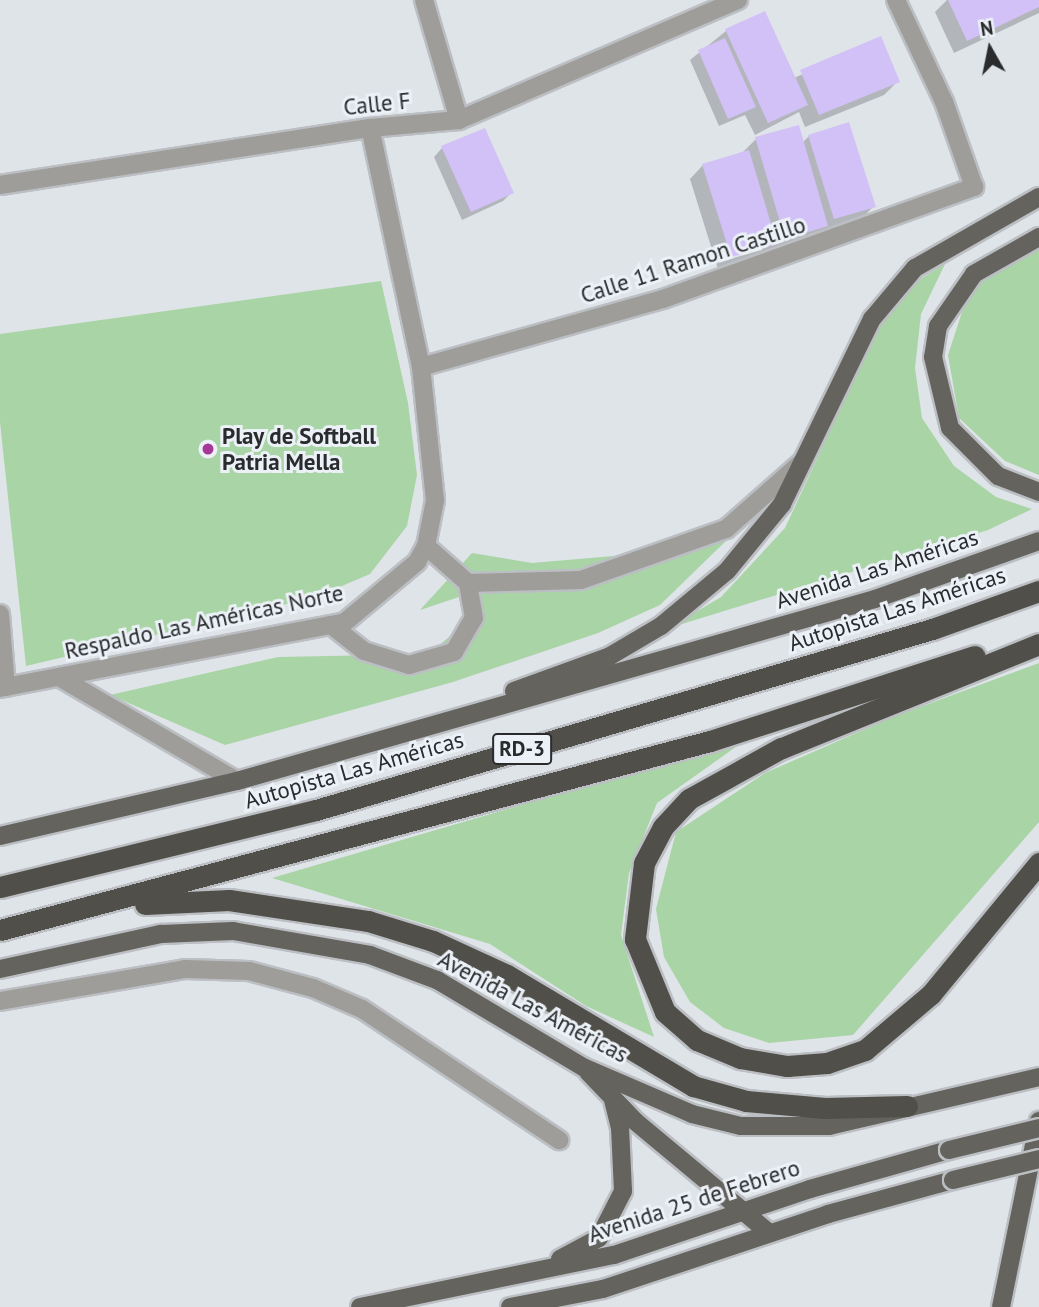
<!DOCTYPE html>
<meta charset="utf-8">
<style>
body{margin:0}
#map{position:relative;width:1039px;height:1307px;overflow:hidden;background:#dfe4e9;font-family:"PT Sans",sans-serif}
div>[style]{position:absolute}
.green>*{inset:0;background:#a9d4a5}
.shadow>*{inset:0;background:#0003}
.building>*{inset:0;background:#d2c1f7}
.roads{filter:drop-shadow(2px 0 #bbbfc3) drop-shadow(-2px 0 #bbbfc3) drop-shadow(0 2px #bbbfc3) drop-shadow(0 -2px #bbbfc3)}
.minor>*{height:18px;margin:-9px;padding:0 9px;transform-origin:9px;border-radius:9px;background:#9e9d9a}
.major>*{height:18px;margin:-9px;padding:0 9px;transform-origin:9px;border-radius:9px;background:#65635e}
.highway>*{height:21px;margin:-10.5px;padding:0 10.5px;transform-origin:10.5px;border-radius:10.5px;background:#504f49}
.bridges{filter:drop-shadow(2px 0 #bbbfc3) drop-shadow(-2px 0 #bbbfc3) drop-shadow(0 2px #bbbfc3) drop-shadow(0 -2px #bbbfc3)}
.major-bridge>*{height:18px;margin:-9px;padding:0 9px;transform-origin:9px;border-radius:9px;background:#65635e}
.dots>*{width:19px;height:19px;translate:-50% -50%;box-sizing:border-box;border:4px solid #ecf1f7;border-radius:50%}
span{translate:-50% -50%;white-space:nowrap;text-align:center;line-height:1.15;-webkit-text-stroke:6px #ecf1f7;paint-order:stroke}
.shield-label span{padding:2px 5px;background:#ecf1f7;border:2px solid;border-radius:5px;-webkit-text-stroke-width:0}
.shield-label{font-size:21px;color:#292b2d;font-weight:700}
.street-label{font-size:23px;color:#292b2d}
.poi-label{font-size:23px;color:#292b2d;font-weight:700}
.left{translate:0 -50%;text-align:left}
.north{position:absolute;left:955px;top:14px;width:70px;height:70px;-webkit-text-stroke:5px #ecf1f7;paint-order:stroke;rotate:351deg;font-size:19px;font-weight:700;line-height:28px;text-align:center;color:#292b2d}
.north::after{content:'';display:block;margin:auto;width:24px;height:32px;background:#292b2d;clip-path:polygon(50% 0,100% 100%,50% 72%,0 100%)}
</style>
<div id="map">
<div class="green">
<i style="clip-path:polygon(1039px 250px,1039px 475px,1005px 461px,959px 418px,948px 355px,962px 312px,980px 282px)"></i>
<i style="clip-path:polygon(945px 264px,921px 314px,915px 368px,922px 418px,954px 466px,996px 497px,1032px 509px,988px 530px,669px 628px,721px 597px,785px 528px,879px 325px,922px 278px)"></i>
<i style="clip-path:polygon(381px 281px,408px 403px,417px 475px,407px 526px,370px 574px,316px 597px,26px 666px,0 422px,0 334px)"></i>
<i style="clip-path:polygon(749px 508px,730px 537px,660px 605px,598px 633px,453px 682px,225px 745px,110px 695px,278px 657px,429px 654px,463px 625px,474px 592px,420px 610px,472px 553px,532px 563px,648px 553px)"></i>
<i style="clip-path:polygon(1039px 663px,1039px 822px,853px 1035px,769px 1043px,724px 1028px,690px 1002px,664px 957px,656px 909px,676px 832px,765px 773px,893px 717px)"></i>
<i style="clip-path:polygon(747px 739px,657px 803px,629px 873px,621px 935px,654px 1037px,586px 1006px,490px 944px,272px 878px)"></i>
</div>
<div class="shadow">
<i style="clip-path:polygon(947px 0,1039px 0,1039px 13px,954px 53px,935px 12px)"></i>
<i style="clip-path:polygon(764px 13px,794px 78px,880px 39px,898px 81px,884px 95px,805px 127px,799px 112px,755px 135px,745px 115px,719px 126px,690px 60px,726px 31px)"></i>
<i style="clip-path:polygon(evenodd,809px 136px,874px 206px,860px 220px,718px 269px,690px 179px,703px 165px,743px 152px,756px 139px,802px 143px,809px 136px,762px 246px,762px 250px,723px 261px,722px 258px,762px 246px)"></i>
<i style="clip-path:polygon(442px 148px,512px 192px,503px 201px,462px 220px,434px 157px)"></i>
</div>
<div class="building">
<i style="clip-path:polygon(948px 0,1039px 0,1039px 7px,967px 41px)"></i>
<i style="clip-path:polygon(765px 11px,808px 105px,768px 123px,725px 29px)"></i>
<i style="clip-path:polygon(881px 36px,900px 82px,819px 115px,800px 70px)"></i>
<i style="clip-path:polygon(725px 38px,756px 107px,728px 119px,698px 50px)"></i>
<i style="clip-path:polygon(849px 122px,876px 207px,834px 219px,808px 135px)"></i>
<i style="clip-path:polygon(799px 125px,828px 226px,785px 239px,755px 137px)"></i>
<i style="clip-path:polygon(485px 128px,514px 193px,471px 212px,441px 146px)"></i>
<i style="clip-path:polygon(749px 150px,777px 244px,731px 257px,702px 164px)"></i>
</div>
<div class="roads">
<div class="minor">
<i style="left:424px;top:0;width:125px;rotate:73.7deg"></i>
<i style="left:0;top:185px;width:374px;rotate:-8.8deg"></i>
<i style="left:370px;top:128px;width:89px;rotate:-5.1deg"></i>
<i style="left:459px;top:120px;width:304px;rotate:-23.3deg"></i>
<i style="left:421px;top:367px;width:251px;rotate:-15.7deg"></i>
<i style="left:663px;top:299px;width:331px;rotate:-19.8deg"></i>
<i style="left:974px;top:187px;width:90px;rotate:-109.4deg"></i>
<i style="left:944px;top:102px;width:113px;rotate:-115.2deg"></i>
<i style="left:468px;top:583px;width:113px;rotate:-1.5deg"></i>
<i style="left:581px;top:580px;width:154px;rotate:-19.4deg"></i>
<i style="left:726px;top:529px;width:101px;rotate:-41.4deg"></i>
<i style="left:0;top:614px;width:73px;rotate:85.3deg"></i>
<i style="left:331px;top:625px;width:42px;rotate:38.2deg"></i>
<i style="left:364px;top:651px;width:47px;rotate:17.3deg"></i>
<i style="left:409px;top:665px;width:47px;rotate:-16.1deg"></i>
<i style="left:454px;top:652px;width:39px;rotate:-60deg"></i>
<i style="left:474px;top:618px;width:36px;rotate:-100deg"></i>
<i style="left:468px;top:583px;width:56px;rotate:-138.6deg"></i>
<i style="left:59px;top:677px;width:206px;rotate:30.3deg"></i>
<i style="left:0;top:688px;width:351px;rotate:-10.8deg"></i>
<i style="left:345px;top:622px;width:94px;rotate:-39.8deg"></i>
<i style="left:417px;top:562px;width:18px;rotate:-61deg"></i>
<i style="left:426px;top:546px;width:47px;rotate:-78.9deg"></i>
<i style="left:435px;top:500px;width:134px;rotate:-96deg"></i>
<i style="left:421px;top:367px;width:244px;rotate:-102deg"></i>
<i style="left:0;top:1001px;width:188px;rotate:-9.8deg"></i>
<i style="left:185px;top:969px;width:64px;rotate:1.8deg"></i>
<i style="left:249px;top:971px;width:66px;rotate:14.9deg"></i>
<i style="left:313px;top:988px;width:53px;rotate:23.2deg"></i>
<i style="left:362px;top:1009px;width:237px;rotate:33.6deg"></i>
</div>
<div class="major">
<i style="left:1039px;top:237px;width:75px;rotate:150.4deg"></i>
<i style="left:974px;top:274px;width:63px;rotate:124.7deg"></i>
<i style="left:938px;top:326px;width:31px;rotate:99deg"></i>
<i style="left:933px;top:357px;width:73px;rotate:76.5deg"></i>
<i style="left:950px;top:428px;width:68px;rotate:45deg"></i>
<i style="left:998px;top:476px;width:44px;rotate:21.3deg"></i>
<i style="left:514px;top:691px;width:102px;rotate:-20deg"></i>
<i style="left:610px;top:656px;width:59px;rotate:-30.5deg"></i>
<i style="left:661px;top:626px;width:86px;rotate:-39.8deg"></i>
<i style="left:727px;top:571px;width:87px;rotate:-50.6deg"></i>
<i style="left:782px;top:504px;width:206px;rotate:-64.1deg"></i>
<i style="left:872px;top:319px;width:67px;rotate:-49.9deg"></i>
<i style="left:915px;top:268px;width:143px;rotate:-29.8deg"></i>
<i style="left:0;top:836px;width:243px;rotate:-13.1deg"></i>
<i style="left:237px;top:781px;width:663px;rotate:-15.92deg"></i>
<i style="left:875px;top:599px;width:174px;rotate:-19.5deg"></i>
<i style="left:0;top:969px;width:165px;rotate:-12.3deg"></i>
<i style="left:161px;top:934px;width:72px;rotate:-2.4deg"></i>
<i style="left:233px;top:931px;width:139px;rotate:9.9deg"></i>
<i style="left:370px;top:955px;width:72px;rotate:20.5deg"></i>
<i style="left:437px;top:980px;width:170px;rotate:30.8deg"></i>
<i style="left:583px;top:1067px;width:119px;rotate:23.3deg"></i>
<i style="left:692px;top:1114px;width:50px;rotate:13.8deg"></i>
<i style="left:741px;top:1126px;width:88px"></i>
<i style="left:829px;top:1126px;width:216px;rotate:-13.1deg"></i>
<i style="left:588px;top:1072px;width:69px;rotate:46.2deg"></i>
<i style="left:636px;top:1122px;width:173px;rotate:39.8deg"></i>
<i style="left:560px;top:1259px;width:44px;rotate:-28.3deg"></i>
<i style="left:599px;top:1238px;width:53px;rotate:-62.9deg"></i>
<i style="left:623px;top:1191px;width:63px;rotate:-92.7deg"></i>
<i style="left:620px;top:1128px;width:29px;rotate:-104deg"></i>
<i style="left:360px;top:1307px;width:259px;rotate:-11.6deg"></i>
<i style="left:614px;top:1255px;width:207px;rotate:-18.6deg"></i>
<i style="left:810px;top:1189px;width:144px;rotate:-15.7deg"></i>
<i style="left:510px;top:1307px;width:95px;rotate:-11deg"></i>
<i style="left:603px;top:1289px;width:237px;rotate:-18.4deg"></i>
<i style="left:828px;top:1214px;width:130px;rotate:-15.2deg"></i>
<i style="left:1001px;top:1307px;width:190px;rotate:-78.5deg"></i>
</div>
<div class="highway">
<i style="left:1039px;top:644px;width:278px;rotate:158deg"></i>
<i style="left:781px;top:748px;width:105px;rotate:151deg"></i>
<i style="left:689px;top:799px;width:38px;rotate:133deg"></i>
<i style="left:663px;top:827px;width:41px;rotate:117.8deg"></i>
<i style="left:644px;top:863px;width:77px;rotate:96.8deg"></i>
<i style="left:635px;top:939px;width:79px;rotate:67.7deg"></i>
<i style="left:665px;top:1012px;width:43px;rotate:41.2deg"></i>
<i style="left:697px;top:1040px;width:47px;rotate:22.7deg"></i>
<i style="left:740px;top:1058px;width:48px;rotate:9.7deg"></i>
<i style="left:787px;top:1066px;width:40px;rotate:-4.3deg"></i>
<i style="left:827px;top:1063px;width:40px;rotate:-18.9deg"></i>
<i style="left:865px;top:1050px;width:87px;rotate:-40.3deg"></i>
<i style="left:931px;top:994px;width:170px;rotate:-50.5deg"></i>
<i style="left:0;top:887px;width:325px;rotate:-13.7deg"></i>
<i style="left:316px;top:810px;width:642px;rotate:-16.37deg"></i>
<i style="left:932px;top:629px;width:114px;rotate:-19.6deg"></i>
<i style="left:145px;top:904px;width:84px;rotate:-2.7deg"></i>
<i style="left:229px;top:900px;width:141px;rotate:8.6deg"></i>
<i style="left:368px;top:921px;width:68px;rotate:17.1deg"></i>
<i style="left:433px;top:941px;width:81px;rotate:24.7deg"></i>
<i style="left:507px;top:975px;width:217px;rotate:30.8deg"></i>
<i style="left:693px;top:1086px;width:55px;rotate:15.8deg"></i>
<i style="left:746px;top:1101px;width:79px;rotate:5.1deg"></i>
<i style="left:825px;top:1108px;width:82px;rotate:-1.4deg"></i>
<i style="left:0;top:930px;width:735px;rotate:-14.91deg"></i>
<i style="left:710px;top:741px;width:278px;rotate:-17.8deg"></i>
</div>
</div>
<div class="bridges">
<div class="major-bridge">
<i style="left:949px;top:1150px;width:93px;rotate:-13.7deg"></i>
<i style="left:953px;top:1180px;width:89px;rotate:-13.7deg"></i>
</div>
</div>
<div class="dots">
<i style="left:208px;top:449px;background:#a63897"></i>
</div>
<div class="shield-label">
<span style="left:522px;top:749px">RD-3</span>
</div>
<div class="street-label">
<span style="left:377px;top:104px;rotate:-6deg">Calle F</span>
<span style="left:693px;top:260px;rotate:-18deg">Calle 11 Ramon Castillo</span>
<span style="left:877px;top:569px;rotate:-18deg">Avenida Las Américas</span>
<span style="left:897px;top:609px;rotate:-18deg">Autopista Las Américas</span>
<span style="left:204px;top:622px;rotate:-12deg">Respaldo Las Américas Norte</span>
<span style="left:354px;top:770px;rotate:-16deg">Autopista Las Américas</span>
<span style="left:533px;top:1007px;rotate:28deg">Avenida Las Américas</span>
<span style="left:694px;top:1201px;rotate:-18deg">Avenida 25 de Febrero</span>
</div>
<div class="poi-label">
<span class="left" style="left:222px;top:449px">Play de Softball<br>Patria Mella</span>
</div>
<div class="north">N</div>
</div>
